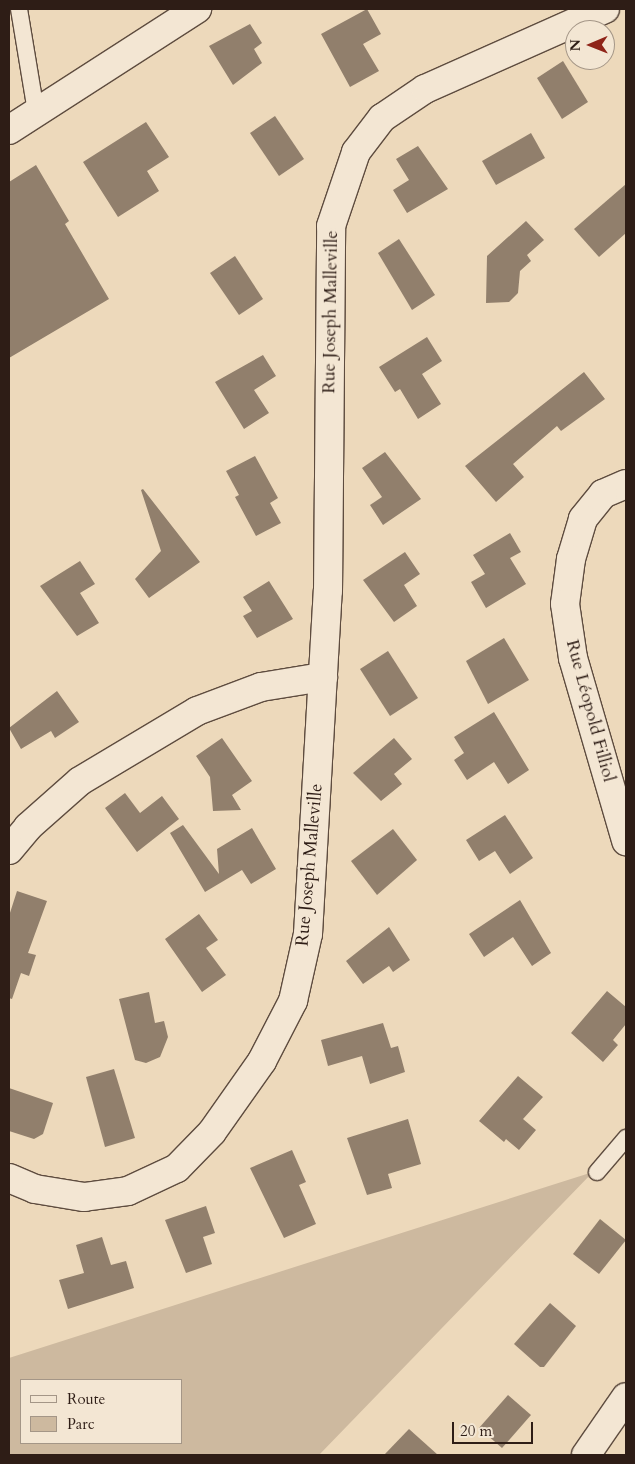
<!DOCTYPE html>
<meta charset="utf-8">
<style>
body{margin:0}
#map{position:relative;width:635px;height:1464px;overflow:hidden;background:#edd9bb;font-family:Cardo,serif}
div>[style]{position:absolute}
.green>*{inset:0;background:#cdb99f}
.building>*{inset:0;background:#917f6c}
.roads{filter:drop-shadow(1px 0 #5e4c3f) drop-shadow(-1px 0 #5e4c3f) drop-shadow(0 1px #5e4c3f) drop-shadow(0 -1px #5e4c3f)}
.lane>*{height:16px;margin:-8px;padding:0 8px;transform-origin:8px;border-radius:8px;background:#f3e6d3}
.street>*{height:28px;margin:-14px;padding:0 14px;transform-origin:14px;border-radius:14px;background:#f3e6d3}
span{translate:-50% -50%;white-space:nowrap;text-align:center;line-height:1.15;-webkit-text-stroke:4.5px #f3e6d3;paint-order:stroke}
.street-label{font-size:18px;color:#2e1d16}
.frame{position:absolute;inset:0;border:10px solid #2e1d16;pointer-events:none}
.legend{position:absolute;left:20px;top:1379px;width:162px;height:65px;box-sizing:border-box;background:#f3e6d3;border:1px solid #a49687;margin:0;padding:6px 9px;list-style:none;font-size:15px;color:#2e1d16}
.legend li{display:flex;align-items:center;gap:10px;height:25px}
.legend b{width:25px;border:1px solid #a49687}
.north{position:absolute;left:565px;top:20px;width:50px;height:50px;box-sizing:border-box;background:#f3e6d3;border:1px solid #a49687;border-radius:50%;rotate:269deg;font-size:14px;font-weight:700;line-height:20px;text-align:center;color:#2e1d16}
.north::after{content:'';display:block;margin:auto;width:18px;height:22px;background:#8f2418;clip-path:polygon(50% 0,100% 100%,50% 72%,0 100%)}
.scale{position:absolute;left:452px;top:1422px;width:81px;height:22px;box-sizing:border-box;border:2px solid #2e1d16;border-top:0;padding-left:6px;font-size:15px;line-height:18px;white-space:nowrap;color:#2e1d16;-webkit-text-stroke:4px #f3e6d3;paint-order:stroke}
</style>
<div id="map">
<div class="green">
<i style="clip-path:polygon(evenodd,593px 1172px,319px 1455px,9px 1455px,9px 1358px,593px 1172px,21px 1380px,181px 1380px,181px 1443px,21px 1443px,21px 1380px)"></i>
</div>
<div class="building">
<i style="clip-path:polygon(367px 9px,381px 34px,363px 44px,379px 71px,350px 87px,321px 34px)"></i>
<i style="clip-path:polygon(250px 24px,262px 43px,254px 49px,262px 63px,233px 85px,209px 46px)"></i>
<i style="clip-path:polygon(563px 61px,588px 102px,562px 119px,537px 78px)"></i>
<i style="clip-path:polygon(275px 116px,304px 159px,279px 176px,250px 133px)"></i>
<i style="clip-path:polygon(146px 122px,169px 157px,147px 171px,159px 191px,118px 217px,83px 162px)"></i>
<i style="clip-path:polygon(531px 133px,545px 158px,496px 185px,482px 161px)"></i>
<i style="clip-path:polygon(418px 146px,448px 189px,407px 213px,393px 190px,409px 180px,396px 159px)"></i>
<i style="clip-path:polygon(36px 165px,69px 221px,65px 224px,109px 299px,9px 358px,9px 182px)"></i>
<i style="clip-path:polygon(626px 184px,626px 233px,599px 257px,574px 229px)"></i>
<i style="clip-path:polygon(526px 221px,544px 240px,527px 255px,531px 261px,520px 271px,518px 293px,509px 302px,486px 303px,487px 256px)"></i>
<i style="clip-path:polygon(399px 239px,435px 295px,412px 310px,378px 253px)"></i>
<i style="clip-path:polygon(235px 256px,263px 299px,239px 315px,210px 273px)"></i>
<i style="clip-path:polygon(427px 337px,442px 361px,422px 374px,441px 404px,418px 419px,400px 389px,395px 392px,379px 367px)"></i>
<i style="clip-path:polygon(263px 355px,276px 376px,254px 390px,269px 413px,244px 429px,215px 382px)"></i>
<i style="clip-path:polygon(584px 372px,605px 399px,561px 431px,557px 426px,513px 464px,524px 477px,496px 502px,465px 466px)"></i>
<i style="clip-path:polygon(385px 452px,421px 499px,383px 525px,370px 505px,382px 497px,362px 468px)"></i>
<i style="clip-path:polygon(255px 456px,278px 498px,270px 503px,281px 523px,256px 536px,235px 497px,239px 495px,226px 471px)"></i>
<i style="clip-path:polygon(143px 489px,200px 562px,149px 598px,135px 579px,161px 551px,141px 490px)"></i>
<i style="clip-path:polygon(510px 533px,521px 552px,510px 558px,526px 584px,486px 608px,471px 582px,485px 574px,473px 555px)"></i>
<i style="clip-path:polygon(405px 552px,420px 574px,404px 585px,417px 606px,394px 622px,363px 580px)"></i>
<i style="clip-path:polygon(80px 561px,95px 584px,80px 593px,99px 623px,77px 636px,40px 586px)"></i>
<i style="clip-path:polygon(269px 581px,293px 619px,257px 638px,243px 616px,252px 611px,243px 597px)"></i>
<i style="clip-path:polygon(504px 638px,529px 680px,488px 704px,466px 661px)"></i>
<i style="clip-path:polygon(388px 651px,418px 698px,390px 716px,360px 669px)"></i>
<i style="clip-path:polygon(57px 691px,79px 722px,55px 738px,51px 731px,21px 749px,9px 728px)"></i>
<i style="clip-path:polygon(494px 712px,529px 770px,508px 784px,494px 762px,467px 780px,454px 760px,464px 753px,454px 737px)"></i>
<i style="clip-path:polygon(222px 738px,252px 781px,232px 795px,241px 810px,213px 811px,210px 777px,196px 756px)"></i>
<i style="clip-path:polygon(394px 738px,412px 759px,394px 774px,402px 784px,381px 801px,353px 773px)"></i>
<i style="clip-path:polygon(125px 793px,140px 813px,162px 796px,179px 819px,137px 852px,105px 808px)"></i>
<i style="clip-path:polygon(505px 815px,533px 858px,510px 874px,495px 851px,479px 861px,466px 840px)"></i>
<i style="clip-path:polygon(183px 825px,219px 874px,217px 849px,252px 828px,276px 869px,251px 884px,242px 870px,205px 892px,170px 833px)"></i>
<i style="clip-path:polygon(393px 829px,417px 860px,377px 895px,351px 861px)"></i>
<i style="clip-path:polygon(17px 891px,47px 901px,28px 953px,36px 955px,29px 976px,21px 973px,12px 999px,9px 998px,9px 916px)"></i>
<i style="clip-path:polygon(520px 900px,551px 953px,532px 966px,513px 937px,484px 957px,469px 934px)"></i>
<i style="clip-path:polygon(199px 914px,218px 940px,206px 948px,226px 975px,202px 992px,165px 939px)"></i>
<i style="clip-path:polygon(389px 927px,410px 960px,393px 972px,389px 966px,363px 984px,346px 961px)"></i>
<i style="clip-path:polygon(607px 991px,626px 1007px,626px 1024px,613px 1040px,618px 1045px,603px 1062px,571px 1033px)"></i>
<i style="clip-path:polygon(149px 992px,155px 1023px,164px 1021px,168px 1037px,160px 1057px,146px 1063px,135px 1060px,119px 999px)"></i>
<i style="clip-path:polygon(383px 1023px,391px 1048px,398px 1046px,405px 1072px,370px 1084px,362px 1056px,328px 1066px,321px 1040px)"></i>
<i style="clip-path:polygon(114px 1069px,135px 1138px,105px 1147px,86px 1077px)"></i>
<i style="clip-path:polygon(518px 1076px,543px 1097px,523px 1119px,536px 1130px,519px 1150px,506px 1139px,504px 1142px,479px 1121px)"></i>
<i style="clip-path:polygon(9px 1088px,53px 1103px,43px 1134px,34px 1139px,9px 1131px)"></i>
<i style="clip-path:polygon(408px 1119px,421px 1164px,388px 1174px,392px 1188px,367px 1195px,347px 1138px)"></i>
<i style="clip-path:polygon(292px 1150px,306px 1182px,299px 1185px,316px 1224px,284px 1238px,250px 1168px)"></i>
<i style="clip-path:polygon(206px 1206px,215px 1233px,203px 1237px,212px 1264px,186px 1273px,165px 1220px)"></i>
<i style="clip-path:polygon(600px 1219px,626px 1240px,599px 1274px,573px 1254px)"></i>
<i style="clip-path:polygon(102px 1237px,111px 1265px,126px 1261px,134px 1288px,68px 1309px,59px 1280px,84px 1273px,76px 1245px)"></i>
<i style="clip-path:polygon(550px 1303px,576px 1326px,544px 1367px,540px 1367px,514px 1344px)"></i>
<i style="clip-path:polygon(508px 1395px,531px 1415px,502px 1448px,479px 1428px)"></i>
<i style="clip-path:polygon(409px 1429px,438px 1455px,384px 1455px)"></i>
</div>
<div class="roads">
<div class="lane">
<i style="left:19px;top:9px;width:104px;rotate:80.6deg"></i>
<i style="left:597px;top:1172px;width:45px;rotate:-49.5deg"></i>
</div>
<div class="street">
<i style="left:9px;top:130px;width:224px;rotate:-32.8deg"></i>
<i style="left:626px;top:484px;width:25px;rotate:157deg"></i>
<i style="left:603px;top:494px;width:32px;rotate:129deg"></i>
<i style="left:583px;top:519px;width:42px;rotate:106.7deg"></i>
<i style="left:571px;top:559px;width:45px;rotate:97.6deg"></i>
<i style="left:565px;top:604px;width:55px;rotate:81.6deg"></i>
<i style="left:573px;top:658px;width:191px;rotate:73.8deg"></i>
<i style="left:9px;top:850px;width:30px;rotate:-50deg"></i>
<i style="left:28px;top:827px;width:69px;rotate:-41.5deg"></i>
<i style="left:80px;top:781px;width:136px;rotate:-30.9deg"></i>
<i style="left:197px;top:711px;width:68px;rotate:-20.6deg"></i>
<i style="left:261px;top:687px;width:63px;rotate:-9.2deg"></i>
<i style="left:9px;top:1178px;width:28px;rotate:23deg"></i>
<i style="left:35px;top:1189px;width:50px;rotate:9.3deg"></i>
<i style="left:84px;top:1197px;width:44px;rotate:-7.8deg"></i>
<i style="left:128px;top:1191px;width:54px;rotate:-25.1deg"></i>
<i style="left:177px;top:1168px;width:50px;rotate:-45.8deg"></i>
<i style="left:212px;top:1132px;width:87px;rotate:-54.8deg"></i>
<i style="left:262px;top:1061px;width:68px;rotate:-62.7deg"></i>
<i style="left:293px;top:1001px;width:69px;rotate:-77.4deg"></i>
<i style="left:308px;top:934px;width:344px;rotate:-86.7deg"></i>
<i style="left:328px;top:591px;width:365px;rotate:-89.5deg"></i>
<i style="left:331px;top:226px;width:78px;rotate:-71.3deg"></i>
<i style="left:356px;top:152px;width:43px;rotate:-52.6deg"></i>
<i style="left:382px;top:118px;width:52px;rotate:-34deg"></i>
<i style="left:425px;top:89px;width:197px;rotate:-24deg"></i>
<i style="left:586px;top:1455px;width:70px;rotate:-55.4deg"></i>
</div>
</div>
<div class="street-label">
<span style="left:331px;top:312px;rotate:-89deg">Rue Joseph Malleville</span>
<span style="left:590px;top:711px;rotate:75deg">Rue Léopold Filliol</span>
<span style="left:310px;top:865px;rotate:-85deg">Rue Joseph Malleville</span>
</div>
<div class="frame"></div>
<ul class="legend">
<li><b style="height:6px;background:#f3e6d3"></b>Route</li>
<li><b style="height:14px;background:#cdb99f"></b>Parc</li>
</ul>
<div class="north">N</div>
<div class="scale">20 m</div>
</div>
